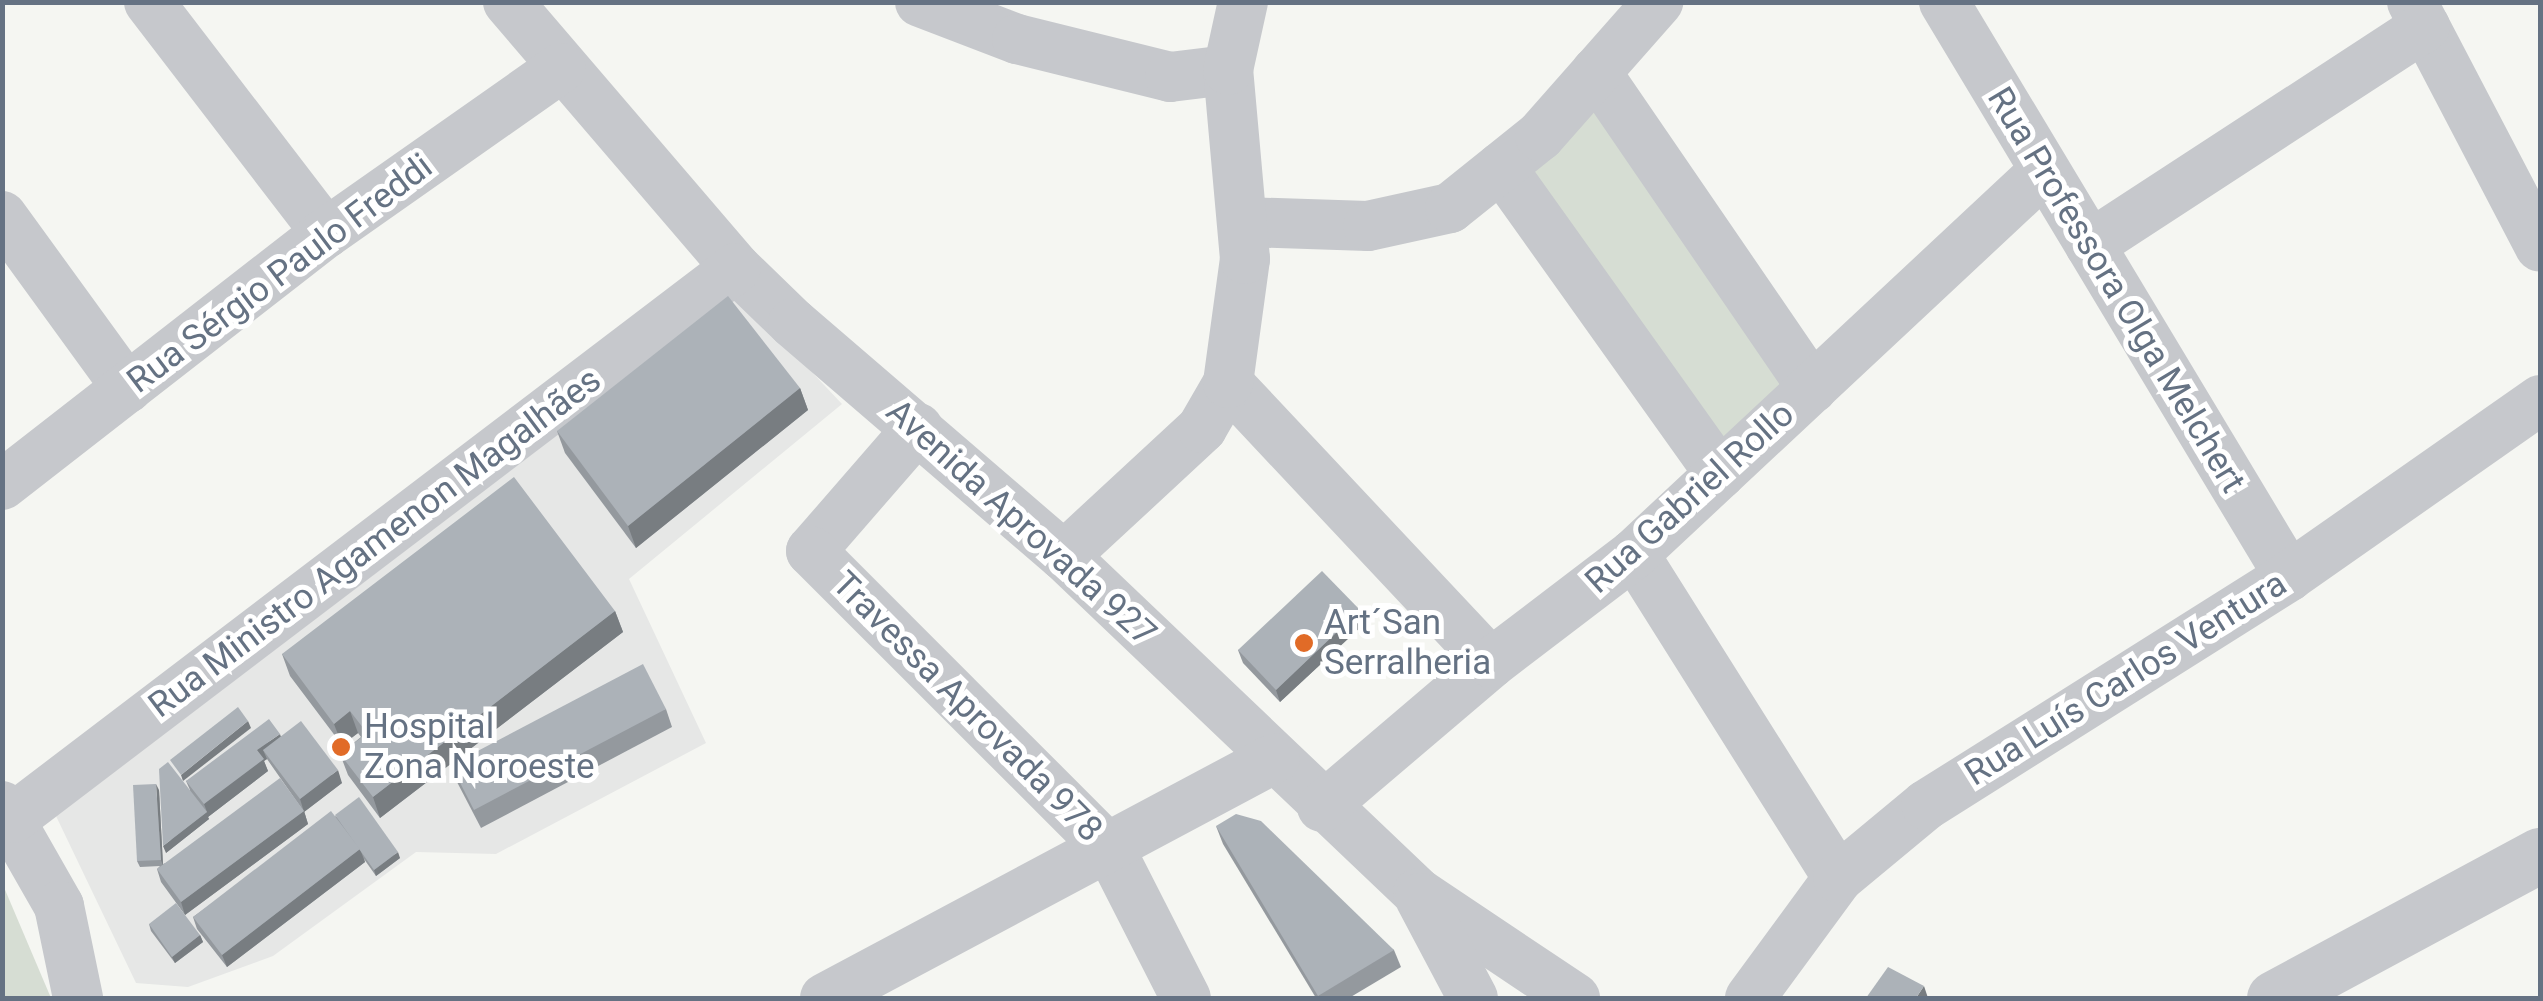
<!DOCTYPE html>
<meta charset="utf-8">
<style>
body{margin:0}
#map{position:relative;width:2543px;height:1001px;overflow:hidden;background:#f5f6f2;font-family:Roboto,sans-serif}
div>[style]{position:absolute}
.built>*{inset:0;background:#e6e7e6}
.green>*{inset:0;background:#d6ddd3}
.minor>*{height:50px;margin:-25px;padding:0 25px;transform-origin:25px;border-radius:25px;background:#c6c8cc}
.tertiary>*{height:55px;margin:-27.5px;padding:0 27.5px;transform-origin:27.5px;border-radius:27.5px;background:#c6c8cc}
.wall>*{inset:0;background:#94999e}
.shaded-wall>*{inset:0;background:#787d81}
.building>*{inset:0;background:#acb2b8}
.dots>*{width:28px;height:28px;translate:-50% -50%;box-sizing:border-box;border:5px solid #fff;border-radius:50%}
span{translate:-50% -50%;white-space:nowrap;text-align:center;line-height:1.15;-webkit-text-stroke:10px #fff;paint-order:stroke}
.street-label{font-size:35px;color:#657283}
.poi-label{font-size:35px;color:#657283}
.left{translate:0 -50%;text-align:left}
.frame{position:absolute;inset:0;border:5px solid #657283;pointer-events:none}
</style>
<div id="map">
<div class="built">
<i style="clip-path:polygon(740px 296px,842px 404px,629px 579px,706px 743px,496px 854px,416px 852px,273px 956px,188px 987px,136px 983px,56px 816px)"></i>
</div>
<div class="green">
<i style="clip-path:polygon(1596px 72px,1802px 398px,1720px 465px,1514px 169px)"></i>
<i style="clip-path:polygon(3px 885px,51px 998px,3px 998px)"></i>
</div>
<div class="minor">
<i style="left:149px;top:2px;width:291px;rotate:52.5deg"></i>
<i style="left:508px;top:2px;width:350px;rotate:49.4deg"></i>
<i style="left:736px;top:268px;width:79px;rotate:44deg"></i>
<i style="left:793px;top:323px;width:357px;rotate:40.7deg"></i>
<i style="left:1064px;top:556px;width:489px;rotate:43.6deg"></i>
<i style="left:1418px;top:893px;width:189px;rotate:33.8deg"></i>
<i style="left:920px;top:2px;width:104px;rotate:20.9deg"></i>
<i style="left:1017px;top:39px;width:158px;rotate:13.9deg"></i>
<i style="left:1170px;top:77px;width:58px;rotate:-6.9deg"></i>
<i style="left:1944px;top:2px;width:670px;rotate:58.99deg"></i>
<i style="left:2412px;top:2px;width:276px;rotate:62.4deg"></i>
<i style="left:1596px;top:72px;width:383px;rotate:55.6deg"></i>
<i style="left:1501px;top:167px;width:377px;rotate:54.5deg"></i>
<i style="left:2px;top:216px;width:213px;rotate:54deg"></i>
<i style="left:1243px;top:222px;width:125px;rotate:1.8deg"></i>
<i style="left:1368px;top:226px;width:84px;rotate:-12.4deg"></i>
<i style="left:1450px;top:208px;width:115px;rotate:-38.7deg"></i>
<i style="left:1540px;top:136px;width:179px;rotate:-48.6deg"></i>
<i style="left:2090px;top:245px;width:400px;rotate:-33.1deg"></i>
<i style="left:1228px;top:383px;width:384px;rotate:46.8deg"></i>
<i style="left:918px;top:428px;width:163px;rotate:131deg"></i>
<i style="left:811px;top:551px;width:424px;rotate:45deg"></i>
<i style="left:1111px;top:851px;width:165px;rotate:63deg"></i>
<i style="left:2px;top:485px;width:410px;rotate:-37.9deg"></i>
<i style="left:326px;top:233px;width:287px;rotate:-35.1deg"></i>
<i style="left:1634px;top:554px;width:383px;rotate:57.8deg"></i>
<i style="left:1064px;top:556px;width:188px;rotate:-42.8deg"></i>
<i style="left:1202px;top:428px;width:52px;rotate:-60deg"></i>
<i style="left:1228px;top:383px;width:125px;rotate:-82.2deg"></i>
<i style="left:1245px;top:259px;width:190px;rotate:-95.1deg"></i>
<i style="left:1228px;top:70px;width:70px;rotate:-77.6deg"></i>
<i style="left:2px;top:806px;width:115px;rotate:60.3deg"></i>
<i style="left:59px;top:906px;width:94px;rotate:78.3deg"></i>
<i style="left:1322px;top:807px;width:222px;rotate:-40.4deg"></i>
<i style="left:1491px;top:663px;width:180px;rotate:-37.3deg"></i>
<i style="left:1634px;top:554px;width:560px;rotate:-43.05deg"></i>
<i style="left:13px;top:818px;width:908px;rotate:-37.26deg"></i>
<i style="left:1420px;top:898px;width:113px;rotate:62.1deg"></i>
<i style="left:825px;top:998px;width:510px;rotate:-28.07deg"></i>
<i style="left:1750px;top:998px;width:149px;rotate:-53.7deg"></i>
<i style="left:1838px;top:878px;width:114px;rotate:-39.7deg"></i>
<i style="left:1926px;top:805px;width:429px;rotate:-32.2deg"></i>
<i style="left:2289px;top:576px;width:307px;rotate:-35deg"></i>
</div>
<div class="tertiary">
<i style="left:2274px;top:998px;width:302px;rotate:-28.3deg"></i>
</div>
<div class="wall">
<i style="clip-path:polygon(800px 388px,808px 410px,636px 548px,565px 453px,557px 431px)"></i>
<i style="clip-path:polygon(1360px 610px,1365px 623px,1280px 702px,1243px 663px,1238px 650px)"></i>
<i style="clip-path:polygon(615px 611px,623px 632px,380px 818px,348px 775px,340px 754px,361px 737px,358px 733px,342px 745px,290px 676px,282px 654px)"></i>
<i style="clip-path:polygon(666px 709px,672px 727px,481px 828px,457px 782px,451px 765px)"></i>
<i style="clip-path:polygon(281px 736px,342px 783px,304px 812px,267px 759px,264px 761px,268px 771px,208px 817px,209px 819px,166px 853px,190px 790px,186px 781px)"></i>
<i style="clip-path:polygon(159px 790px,163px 864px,304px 811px,308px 824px,185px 915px,161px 882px,157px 869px,160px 866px,140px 867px,137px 861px)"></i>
<i style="clip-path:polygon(335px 816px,400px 858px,376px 876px,364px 859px,365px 862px,227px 967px,197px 929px,193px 917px)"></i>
<i style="clip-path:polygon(1216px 826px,1394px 950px,1401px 967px,1349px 998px,1316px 998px,1223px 844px)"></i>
<i style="clip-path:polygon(149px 924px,200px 935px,203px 942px,175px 963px,151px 931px)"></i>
</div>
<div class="shaded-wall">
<i style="clip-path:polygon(800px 388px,808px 410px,636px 548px,628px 526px)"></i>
<i style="clip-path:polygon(1360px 610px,1365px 623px,1280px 702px,1276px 690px)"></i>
<i style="clip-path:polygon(615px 611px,623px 632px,380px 818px,373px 797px)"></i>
<i style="clip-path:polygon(350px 711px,358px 733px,342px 745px,334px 724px)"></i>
<i style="clip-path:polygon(248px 721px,251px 728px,183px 781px,181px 775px)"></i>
<i style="clip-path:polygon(280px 734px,284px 746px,263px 750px,267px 759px,264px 761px,268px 771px,208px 817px,209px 819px,166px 853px,163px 846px,207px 812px,204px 804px,257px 750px)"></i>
<i style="clip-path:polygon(338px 770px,342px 783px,304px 812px,300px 799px)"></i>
<i style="clip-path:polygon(156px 784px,159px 790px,163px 866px,161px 860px)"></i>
<i style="clip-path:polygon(304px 811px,308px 824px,185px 915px,181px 902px)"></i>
<i style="clip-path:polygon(360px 849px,365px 862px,227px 967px,222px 955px)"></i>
<i style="clip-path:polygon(398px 852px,400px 858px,376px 876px,374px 870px)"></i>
<i style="clip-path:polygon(200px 935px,203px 942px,175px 963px,172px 957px)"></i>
<i style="clip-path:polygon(1924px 986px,1928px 998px,1916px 998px)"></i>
</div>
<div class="building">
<i style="clip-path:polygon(728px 296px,800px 388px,628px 526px,557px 431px)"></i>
<i style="clip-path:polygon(514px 477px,615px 611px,373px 797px,340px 754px,367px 733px,350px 711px,334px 724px,282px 654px)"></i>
<i style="clip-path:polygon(1322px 571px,1360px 610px,1276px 690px,1238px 650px)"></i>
<i style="clip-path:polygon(643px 664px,666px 709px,474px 810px,451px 765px)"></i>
<i style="clip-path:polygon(238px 707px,248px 721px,181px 775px,170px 760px)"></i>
<i style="clip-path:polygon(269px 719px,280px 734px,257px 750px,264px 759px,204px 804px,186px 781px)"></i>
<i style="clip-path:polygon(301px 721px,338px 770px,300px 799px,263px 750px)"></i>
<i style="clip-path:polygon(168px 762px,207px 812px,163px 846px,159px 769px)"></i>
<i style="clip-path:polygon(280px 778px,304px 811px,181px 902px,157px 869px)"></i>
<i style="clip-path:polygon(156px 784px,161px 860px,137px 861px,133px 785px)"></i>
<i style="clip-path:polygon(359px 797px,398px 852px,374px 870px,335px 815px)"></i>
<i style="clip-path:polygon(331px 811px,360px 849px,222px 955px,193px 917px)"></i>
<i style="clip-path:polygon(1236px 814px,1261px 821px,1394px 950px,1318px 996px,1216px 826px)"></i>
<i style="clip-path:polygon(176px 903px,200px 935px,172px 957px,149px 924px)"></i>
<i style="clip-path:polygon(1888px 967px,1924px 986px,1916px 998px,1866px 998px)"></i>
</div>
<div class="dots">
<i style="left:1304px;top:643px;background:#e16b27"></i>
<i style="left:341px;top:747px;background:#e16b27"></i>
</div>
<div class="street-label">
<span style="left:280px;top:274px;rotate:-37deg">Rua Sérgio Paulo Freddi</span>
<span style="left:2116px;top:290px;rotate:59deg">Rua Professora Olga Melchert</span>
<span style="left:1690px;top:498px;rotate:-42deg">Rua Gabriel Rollo</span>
<span style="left:1021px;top:523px;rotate:42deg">Avenida Aprovada 927</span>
<span style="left:375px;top:543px;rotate:-37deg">Rua Ministro Agamenon Magalhães</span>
<span style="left:2126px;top:679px;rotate:-32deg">Rua Luís Carlos Ventura</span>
<span style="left:967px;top:707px;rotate:45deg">Travessa Aprovada 978</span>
</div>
<div class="poi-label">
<span class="left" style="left:1324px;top:643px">Art´San<br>Serralheria</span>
<span class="left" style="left:364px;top:747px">Hospital<br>Zona Noroeste</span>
</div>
<div class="frame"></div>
</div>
